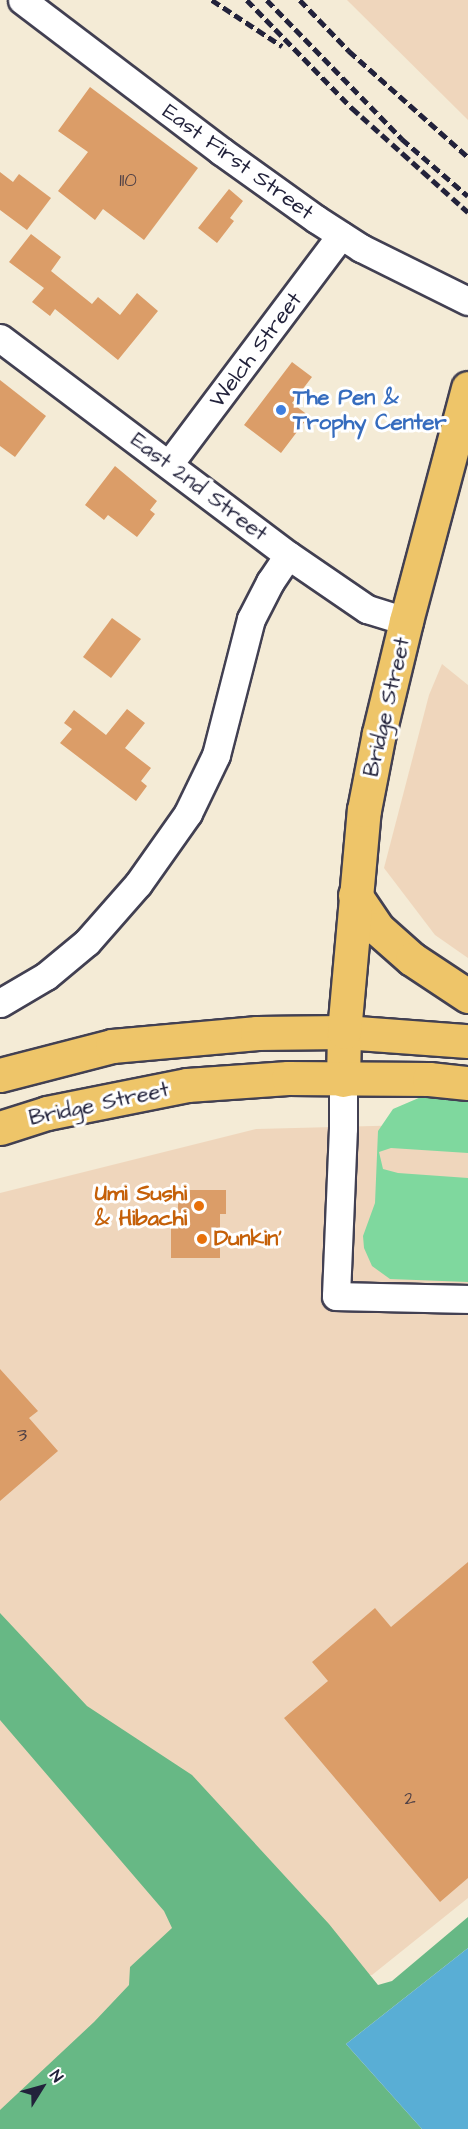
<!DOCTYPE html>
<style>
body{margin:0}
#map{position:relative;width:468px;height:2129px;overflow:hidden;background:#f4ebd6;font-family:"Architects Daughter",sans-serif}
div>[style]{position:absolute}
.built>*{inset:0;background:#efd6bc}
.green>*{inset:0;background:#7fd89e}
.forest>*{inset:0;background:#67b885}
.water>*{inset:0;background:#59aed5}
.building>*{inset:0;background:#db9d68}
.roads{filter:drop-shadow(2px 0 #424052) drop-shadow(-2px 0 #424052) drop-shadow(0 2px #424052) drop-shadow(0 -2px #424052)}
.minor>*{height:27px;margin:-13.5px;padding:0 13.5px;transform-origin:13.5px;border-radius:13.5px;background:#fff}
.major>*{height:33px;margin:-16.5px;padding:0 16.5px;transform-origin:16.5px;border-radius:16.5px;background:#eec569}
.rail>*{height:4.5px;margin-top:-2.25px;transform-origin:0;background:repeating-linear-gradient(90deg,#22223b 0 9px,transparent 0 13.5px)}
.dots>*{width:16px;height:16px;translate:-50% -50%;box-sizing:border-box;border:3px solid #fff;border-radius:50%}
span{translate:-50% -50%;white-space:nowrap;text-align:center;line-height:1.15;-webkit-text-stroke:6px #fff;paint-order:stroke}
.number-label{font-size:20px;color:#504146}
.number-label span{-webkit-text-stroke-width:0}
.street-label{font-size:22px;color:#22223b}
.shop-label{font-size:22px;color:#366cbe;font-weight:700}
.left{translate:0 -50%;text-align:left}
.food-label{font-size:22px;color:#c56008;font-weight:700}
.right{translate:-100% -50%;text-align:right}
.north{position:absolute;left:12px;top:2057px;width:60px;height:60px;-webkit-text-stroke:4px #fff;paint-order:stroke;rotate:53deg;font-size:16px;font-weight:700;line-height:24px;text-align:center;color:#22223b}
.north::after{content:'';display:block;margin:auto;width:21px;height:27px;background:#22223b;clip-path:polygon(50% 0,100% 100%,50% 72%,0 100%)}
</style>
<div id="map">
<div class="built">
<i style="clip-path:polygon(347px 0,468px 0,468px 120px)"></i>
<i style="clip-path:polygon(442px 664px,468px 685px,468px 958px,435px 935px,384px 868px,429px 695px)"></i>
<i style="clip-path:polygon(412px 1125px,468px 1133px,468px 1898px,372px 1975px,228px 1983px,0 2129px,0 1193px,256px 1129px)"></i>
</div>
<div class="green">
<i style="clip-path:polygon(421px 1097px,468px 1102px,468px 1153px,391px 1148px,379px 1152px,383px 1169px,398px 1173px,468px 1178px,468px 1282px,390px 1279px,372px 1266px,364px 1248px,363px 1236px,375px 1203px,378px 1131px,393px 1109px)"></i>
</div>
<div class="forest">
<i style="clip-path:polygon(0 1613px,87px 1706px,192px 1775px,329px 1924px,378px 1985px,392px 1981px,468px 1917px,468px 1948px,346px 2044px,422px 2129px,0 2129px,0 2110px,94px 2022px,129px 1985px,130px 1967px,172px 1928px,164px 1911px,0 1720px)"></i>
</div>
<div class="water">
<i style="clip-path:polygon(468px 1948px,468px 2129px,422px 2129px,346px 2044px)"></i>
</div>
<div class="building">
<i style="clip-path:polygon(90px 87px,198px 168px,144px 240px,103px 209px,95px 220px,58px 191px,88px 152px,58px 131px)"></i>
<i style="clip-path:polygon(0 172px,13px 182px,19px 174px,51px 198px,27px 230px,0 210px)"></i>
<i style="clip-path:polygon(229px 189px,243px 201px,230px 218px,234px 221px,217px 243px,198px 228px)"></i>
<i style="clip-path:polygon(31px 234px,61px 257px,51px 271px,92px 304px,98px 297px,120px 315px,137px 293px,158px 311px,118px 360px,55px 309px,50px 316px,32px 302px,44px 288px,9px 262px)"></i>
<i style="clip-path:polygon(292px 362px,312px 377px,292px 403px,309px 416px,281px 453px,244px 425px)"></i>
<i style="clip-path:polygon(0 380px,46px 416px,15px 457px,0 446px)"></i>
<i style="clip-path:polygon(115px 466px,157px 501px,150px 510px,155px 514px,137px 537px,108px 515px,104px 520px,85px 505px)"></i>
<i style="clip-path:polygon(112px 618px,141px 639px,111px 678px,83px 657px)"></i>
<i style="clip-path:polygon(127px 709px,145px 723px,125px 748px,151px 768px,141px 781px,147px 786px,136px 801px,60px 743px,72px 729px,64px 723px,74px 710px,106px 735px)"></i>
<i style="clip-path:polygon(188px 1190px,226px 1190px,226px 1214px,220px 1214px,220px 1258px,171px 1258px,171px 1212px,178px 1212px,178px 1194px,188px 1194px)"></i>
<i style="clip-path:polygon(0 1369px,38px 1411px,29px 1418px,58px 1451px,0 1501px)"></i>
<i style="clip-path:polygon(468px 1562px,468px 1878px,440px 1902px,284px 1718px,328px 1681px,312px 1662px,375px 1608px,391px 1627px)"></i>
</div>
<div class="roads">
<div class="minor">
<i style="left:22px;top:0;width:250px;rotate:37.2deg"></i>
<i style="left:221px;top:151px;width:117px;rotate:35.6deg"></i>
<i style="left:316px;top:219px;width:54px;rotate:32.8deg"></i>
<i style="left:361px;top:248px;width:119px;rotate:26.4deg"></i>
<i style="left:0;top:338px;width:361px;rotate:37deg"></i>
<i style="left:288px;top:555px;width:96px;rotate:34.4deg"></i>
<i style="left:367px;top:609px;width:41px;rotate:17.1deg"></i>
<i style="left:169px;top:464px;width:286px;rotate:-53.1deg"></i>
<i style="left:0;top:1003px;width:53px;rotate:-30.4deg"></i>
<i style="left:46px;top:976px;width:53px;rotate:-39.7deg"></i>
<i style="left:87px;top:942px;width:77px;rotate:-48.7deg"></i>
<i style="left:138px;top:884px;width:87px;rotate:-54.8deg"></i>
<i style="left:188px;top:813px;width:64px;rotate:-64.2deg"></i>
<i style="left:216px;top:755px;width:140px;rotate:-75.6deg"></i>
<i style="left:251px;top:619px;width:42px;rotate:-62.8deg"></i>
<i style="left:270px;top:582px;width:32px;rotate:-56deg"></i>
<i style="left:343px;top:1080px;width:48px;rotate:90deg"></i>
<i style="left:343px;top:1128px;width:168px;rotate:92.4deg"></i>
<i style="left:336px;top:1296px;width:132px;rotate:1.3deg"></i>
</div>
<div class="major">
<i style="left:355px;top:895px;width:41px;rotate:55.9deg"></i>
<i style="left:378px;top:929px;width:45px;rotate:41.4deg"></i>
<i style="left:412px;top:959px;width:67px;rotate:33.5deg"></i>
<i style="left:0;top:1075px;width:116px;rotate:-14.5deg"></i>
<i style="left:112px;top:1046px;width:146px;rotate:-5.1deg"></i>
<i style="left:257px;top:1033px;width:87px;rotate:-0.7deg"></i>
<i style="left:344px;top:1032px;width:124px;rotate:4.2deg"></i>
<i style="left:343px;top:1080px;width:48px;rotate:-88.8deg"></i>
<i style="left:344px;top:1032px;width:223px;rotate:-84.9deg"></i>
<i style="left:364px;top:810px;width:78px;rotate:-79deg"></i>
<i style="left:379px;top:733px;width:115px;rotate:-76.4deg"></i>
<i style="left:406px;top:621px;width:241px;rotate:-75.1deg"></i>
<i style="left:0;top:1128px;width:49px;rotate:-17.7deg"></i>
<i style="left:47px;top:1113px;width:143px;rotate:-11.3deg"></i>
<i style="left:187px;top:1085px;width:101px;rotate:-4deg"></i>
<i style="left:288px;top:1078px;width:141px;rotate:0.4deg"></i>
<i style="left:429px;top:1079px;width:39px;rotate:6deg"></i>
</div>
</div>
<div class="rail">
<i style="left:212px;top:0;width:84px;rotate:33.3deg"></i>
<i style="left:247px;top:0;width:151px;rotate:45.8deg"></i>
<i style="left:352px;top:108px;width:156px;rotate:41.9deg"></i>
<i style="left:267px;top:0;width:194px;rotate:45.8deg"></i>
<i style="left:402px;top:139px;width:87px;rotate:40.8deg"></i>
<i style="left:300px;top:0;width:71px;rotate:46.1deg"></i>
<i style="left:349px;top:51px;width:159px;rotate:41.7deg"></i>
</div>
<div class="dots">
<i style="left:281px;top:410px;background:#3f7fe0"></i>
<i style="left:199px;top:1206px;background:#e8710a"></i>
<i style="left:202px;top:1239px;background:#e8710a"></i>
</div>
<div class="number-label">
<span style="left:128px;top:180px">110</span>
<span style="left:22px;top:1435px">3</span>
<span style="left:410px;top:1798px">2</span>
</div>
<div class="street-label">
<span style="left:238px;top:162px;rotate:36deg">East First Street</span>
<span style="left:256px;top:350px;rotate:-53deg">Welch Street</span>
<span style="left:199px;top:487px;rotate:37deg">East 2nd Street</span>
<span style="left:387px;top:707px;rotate:-77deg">Bridge Street</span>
<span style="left:99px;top:1104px;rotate:-12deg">Bridge Street</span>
</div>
<div class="shop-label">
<span class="left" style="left:293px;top:410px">The Pen &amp;<br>Trophy Center</span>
</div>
<div class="food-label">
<span class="right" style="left:187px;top:1206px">Umi Sushi<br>&amp; Hibachi</span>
<span class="left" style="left:214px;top:1239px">Dunkin'</span>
</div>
<div class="north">N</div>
</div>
